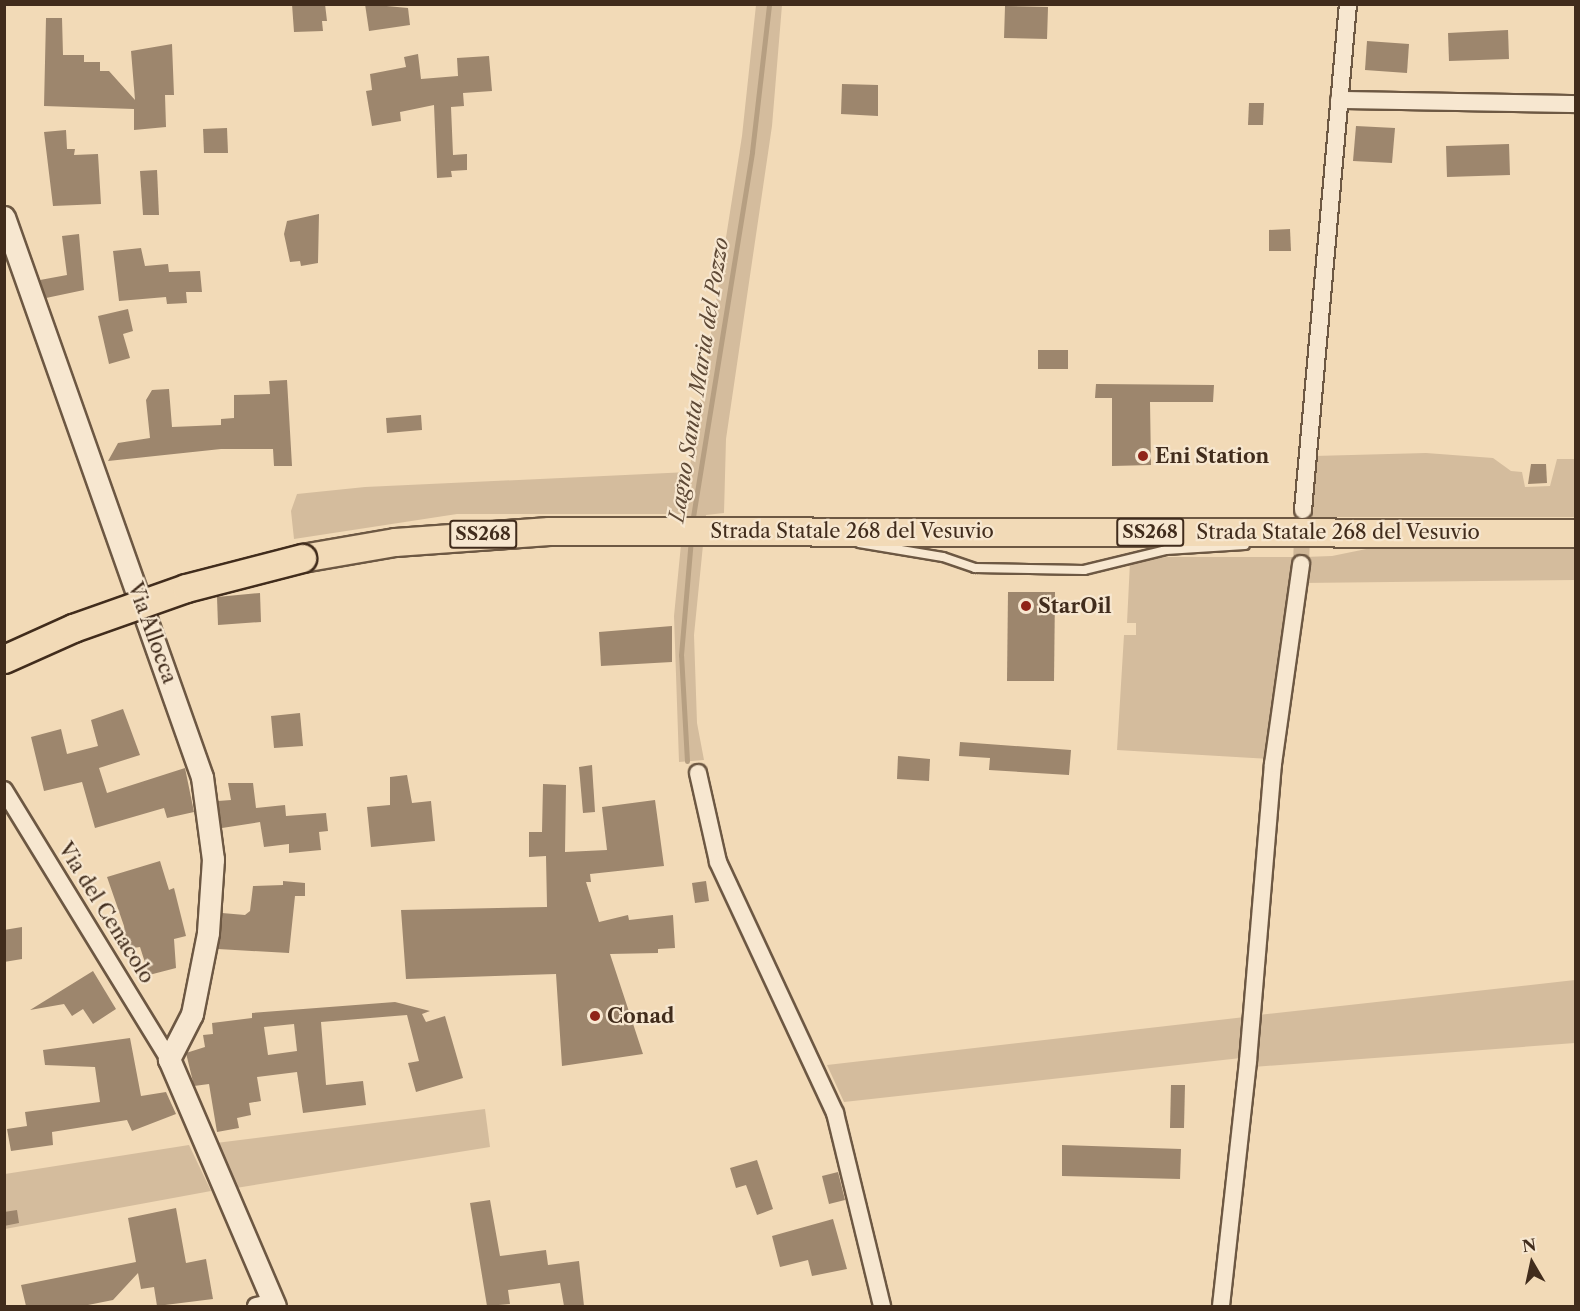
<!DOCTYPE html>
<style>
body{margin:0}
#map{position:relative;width:1580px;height:1311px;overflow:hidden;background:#f2dab7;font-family:"Libre Caslon Text",serif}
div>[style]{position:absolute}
.green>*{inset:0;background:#d4bc9d}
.stream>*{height:5px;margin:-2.5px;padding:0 2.5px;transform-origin:2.5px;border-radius:2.5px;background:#b69f82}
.building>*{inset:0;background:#9d866d}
.minor-tunnel>*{height:16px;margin-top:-8px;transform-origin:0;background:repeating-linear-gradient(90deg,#cfb798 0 16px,transparent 0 24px)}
.roads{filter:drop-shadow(2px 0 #6d5843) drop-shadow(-2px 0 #6d5843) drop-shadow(0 2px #6d5843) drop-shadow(0 -2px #6d5843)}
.service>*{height:8px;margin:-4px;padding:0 4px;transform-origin:4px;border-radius:4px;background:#f7e7d0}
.minor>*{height:16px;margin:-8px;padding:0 8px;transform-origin:8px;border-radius:8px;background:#f7e7d0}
.tertiary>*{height:21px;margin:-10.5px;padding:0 10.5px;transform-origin:10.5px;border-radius:10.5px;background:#f7e7d0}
.trunk>*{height:27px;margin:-13.5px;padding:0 13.5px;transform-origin:13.5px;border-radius:13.5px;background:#f2dab7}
.bridges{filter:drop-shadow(2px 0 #412c1c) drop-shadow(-2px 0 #412c1c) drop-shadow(0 2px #412c1c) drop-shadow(0 -2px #412c1c)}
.trunk-bridge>*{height:27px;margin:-13.5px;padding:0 13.5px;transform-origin:13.5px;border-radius:13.5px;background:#f2dab7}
.dots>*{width:16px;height:16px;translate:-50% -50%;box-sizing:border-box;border:3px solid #f7e7d0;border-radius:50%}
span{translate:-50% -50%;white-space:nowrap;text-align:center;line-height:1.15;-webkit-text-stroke:4.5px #f7e7d0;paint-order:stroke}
.shield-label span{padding:2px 4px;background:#f7e7d0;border:2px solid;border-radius:4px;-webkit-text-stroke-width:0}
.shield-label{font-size:18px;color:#412c1c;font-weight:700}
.poi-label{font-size:20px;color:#412c1c;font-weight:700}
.left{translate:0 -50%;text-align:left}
.street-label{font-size:20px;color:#412c1c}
.water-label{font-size:21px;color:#5e4936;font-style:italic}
.frame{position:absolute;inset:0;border:6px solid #412c1c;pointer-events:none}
.north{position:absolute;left:1502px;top:1233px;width:60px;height:60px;-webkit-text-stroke:4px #f7e7d0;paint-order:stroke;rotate:351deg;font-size:16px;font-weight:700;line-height:24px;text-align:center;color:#412c1c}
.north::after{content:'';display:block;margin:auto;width:21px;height:27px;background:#412c1c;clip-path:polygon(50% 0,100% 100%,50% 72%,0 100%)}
</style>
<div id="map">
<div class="green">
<i style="clip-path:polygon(756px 5px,782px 5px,772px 126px,726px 439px,724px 513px,706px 515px,694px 635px,697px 723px,704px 760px,679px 762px,674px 616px,684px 514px,457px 514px,294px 539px,291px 511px,297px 494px,365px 487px,689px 472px,742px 136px)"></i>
<i style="clip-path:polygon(1426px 453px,1493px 458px,1511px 471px,1522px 472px,1525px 487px,1550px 486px,1557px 459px,1575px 459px,1575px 517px,1308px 517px,1314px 456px)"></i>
<i style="clip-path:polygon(1381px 546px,1575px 548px,1575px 580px,1301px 583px,1304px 557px,1332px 556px)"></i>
<i style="clip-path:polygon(1167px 557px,1298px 557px,1270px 759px,1117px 750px,1124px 635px,1136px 635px,1136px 623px,1127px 623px,1130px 562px)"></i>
<i style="clip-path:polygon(1575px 980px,1575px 1043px,1253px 1067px,1258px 1015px)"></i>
<i style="clip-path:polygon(1245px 1017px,1241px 1058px,844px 1102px,827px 1065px)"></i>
<i style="clip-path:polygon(485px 1109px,490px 1147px,236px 1188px,216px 1143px)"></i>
<i style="clip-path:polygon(189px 1145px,211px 1191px,5px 1229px,5px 1174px)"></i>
</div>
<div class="stream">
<i style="left:692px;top:523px;width:376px;rotate:-80.8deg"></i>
<i style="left:752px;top:152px;width:149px;rotate:-83.4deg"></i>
<i style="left:687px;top:761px;width:106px;rotate:-93.2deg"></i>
<i style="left:681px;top:655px;width:116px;rotate:-85.1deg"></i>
</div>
<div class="building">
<i style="clip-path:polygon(292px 4px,325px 4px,327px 21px,322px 21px,323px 31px,294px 32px)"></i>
<i style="clip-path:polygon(365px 4px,408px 8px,410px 25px,369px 31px)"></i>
<i style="clip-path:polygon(1005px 6px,1048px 7px,1047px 39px,1004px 38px)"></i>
<i style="clip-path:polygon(46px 18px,62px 18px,63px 55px,84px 55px,84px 62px,100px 62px,100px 71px,109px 71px,135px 100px,131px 51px,172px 44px,174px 95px,165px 95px,166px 127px,134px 130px,134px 109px,44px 106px)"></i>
<i style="clip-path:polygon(1508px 30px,1509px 59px,1449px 61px,1448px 33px)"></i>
<i style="clip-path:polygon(1367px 41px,1409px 44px,1407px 73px,1365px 70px)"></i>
<i style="clip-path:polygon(418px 54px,421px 79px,458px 76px,457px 58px,489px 56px,492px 91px,463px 93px,464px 106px,451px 107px,453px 155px,467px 154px,467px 170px,451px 171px,452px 177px,437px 178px,434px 105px,400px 112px,401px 121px,372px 126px,366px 91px,372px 90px,370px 74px,406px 67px,404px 57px)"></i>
<i style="clip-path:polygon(842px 84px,878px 85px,878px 116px,841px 114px)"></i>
<i style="clip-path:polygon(1249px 103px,1264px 103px,1263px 125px,1248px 125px)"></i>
<i style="clip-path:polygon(1356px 126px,1395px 128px,1392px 163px,1353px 161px)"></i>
<i style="clip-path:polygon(227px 128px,228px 153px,204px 153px,203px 129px)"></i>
<i style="clip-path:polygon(66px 130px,67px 149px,75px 149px,74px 155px,98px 154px,101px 204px,53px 206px,44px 132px)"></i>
<i style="clip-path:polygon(1509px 144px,1510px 175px,1447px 177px,1446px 146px)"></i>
<i style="clip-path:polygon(157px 170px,159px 215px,143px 215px,140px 171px)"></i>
<i style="clip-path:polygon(319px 214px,318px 263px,301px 266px,300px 261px,290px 262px,284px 234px,287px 221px)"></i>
<i style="clip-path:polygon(1290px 229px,1291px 251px,1269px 251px,1269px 230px)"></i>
<i style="clip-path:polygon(79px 234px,84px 290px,46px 298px,40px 280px,67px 275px,62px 236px)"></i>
<i style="clip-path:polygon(141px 248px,145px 266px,168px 264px,169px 272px,200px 271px,202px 292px,186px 292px,187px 303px,167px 304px,166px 297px,119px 301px,113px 251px)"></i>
<i style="clip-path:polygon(128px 309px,133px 331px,123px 334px,130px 358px,109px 364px,98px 316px)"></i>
<i style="clip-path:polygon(1038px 350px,1068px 350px,1068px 369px,1038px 369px)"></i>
<i style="clip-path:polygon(287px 380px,292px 466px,274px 466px,273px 449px,221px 449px,108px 461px,118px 443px,150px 438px,146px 400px,152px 390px,169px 389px,172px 427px,221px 425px,221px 419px,234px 418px,234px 395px,270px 394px,269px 381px)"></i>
<i style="clip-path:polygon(1096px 384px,1214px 385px,1213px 402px,1150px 402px,1151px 465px,1112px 466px,1112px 398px,1095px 398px)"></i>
<i style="clip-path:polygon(421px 415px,422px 430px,387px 433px,386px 418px)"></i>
<i style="clip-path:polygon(1531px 464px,1546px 464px,1547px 483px,1528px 484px)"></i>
<i style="clip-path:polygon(1008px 592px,1055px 592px,1054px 681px,1007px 681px)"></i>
<i style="clip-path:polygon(260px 593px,261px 622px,218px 625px,217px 597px)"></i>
<i style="clip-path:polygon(672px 626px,672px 662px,601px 666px,599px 632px)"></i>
<i style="clip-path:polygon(123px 709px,140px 755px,99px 768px,107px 793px,185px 768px,194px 812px,167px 818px,164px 808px,95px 828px,82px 782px,44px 791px,31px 737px,61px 729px,67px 754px,98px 746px,91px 720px)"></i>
<i style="clip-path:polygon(300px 713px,303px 746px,274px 748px,271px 716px)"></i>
<i style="clip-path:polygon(960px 742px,1071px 750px,1069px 775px,989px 770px,990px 758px,959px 756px)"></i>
<i style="clip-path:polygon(898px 756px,930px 759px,929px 781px,897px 779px)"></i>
<i style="clip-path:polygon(592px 765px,595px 812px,583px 813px,579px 767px)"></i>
<i style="clip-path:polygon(407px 775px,412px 803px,431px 801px,435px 841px,371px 847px,367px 807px,390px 805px,390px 777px)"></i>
<i style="clip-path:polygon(228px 783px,253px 783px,256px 808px,285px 805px,286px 816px,326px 813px,328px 831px,319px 832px,321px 850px,289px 853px,289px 844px,264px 847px,260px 822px,222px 828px,218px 801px,231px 800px)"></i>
<i style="clip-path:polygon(543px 784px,566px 785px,565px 852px,607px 850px,602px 807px,655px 800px,664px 866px,590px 874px,591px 882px,586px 882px,599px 922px,628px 915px,629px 920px,673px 915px,675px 948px,658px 949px,658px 953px,610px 954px,643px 1054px,562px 1066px,556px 974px,406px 979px,401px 910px,547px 907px,546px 856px,529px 857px,529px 832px,542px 832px)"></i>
<i style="clip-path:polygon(160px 861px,169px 890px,174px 888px,186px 936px,174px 939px,176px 968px,149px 975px,140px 947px,127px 949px,124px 926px,107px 877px)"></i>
<i style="clip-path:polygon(283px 881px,305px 883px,305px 896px,295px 896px,289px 953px,218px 949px,222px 913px,245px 915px,250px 911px,253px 886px,283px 885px)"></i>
<i style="clip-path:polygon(706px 881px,709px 901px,695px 903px,692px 883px)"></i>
<i style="clip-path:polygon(22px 927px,22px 959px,4px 962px,4px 930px)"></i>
<i style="clip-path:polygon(93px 971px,116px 1009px,93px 1024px,83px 1009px,72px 1016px,64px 1004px,30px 1010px)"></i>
<i style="clip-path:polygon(evenodd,395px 1002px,430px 1011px,422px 1014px,426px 1022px,445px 1016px,463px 1078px,416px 1092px,408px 1063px,419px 1061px,407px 1015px,321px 1022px,326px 1085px,363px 1081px,366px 1105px,303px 1113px,297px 1072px,257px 1077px,261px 1101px,249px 1103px,251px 1115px,237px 1118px,239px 1128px,217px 1132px,209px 1084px,194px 1086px,186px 1053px,205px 1047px,203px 1035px,213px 1034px,212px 1023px,252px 1018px,252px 1013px,395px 1002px,294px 1024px,297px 1051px,268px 1055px,264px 1027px,294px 1024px)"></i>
<i style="clip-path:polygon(130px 1038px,141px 1096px,166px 1092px,176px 1114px,132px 1131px,127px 1120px,52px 1132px,53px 1145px,11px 1151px,7px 1129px,27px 1126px,25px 1112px,100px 1102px,95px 1067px,45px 1065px,43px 1050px)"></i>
<i style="clip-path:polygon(1171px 1085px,1185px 1085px,1184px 1128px,1170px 1128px)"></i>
<i style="clip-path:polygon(1062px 1145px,1181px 1149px,1180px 1179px,1062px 1176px)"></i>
<i style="clip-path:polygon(757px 1160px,773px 1209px,757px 1215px,746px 1185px,736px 1188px,730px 1168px)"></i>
<i style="clip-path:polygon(838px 1172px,845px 1200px,829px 1204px,822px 1176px)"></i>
<i style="clip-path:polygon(490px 1200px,500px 1256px,546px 1250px,548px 1265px,579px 1261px,584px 1306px,564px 1306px,560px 1283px,508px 1290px,510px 1304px,487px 1306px,470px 1203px)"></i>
<i style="clip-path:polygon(176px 1208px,186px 1263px,206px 1259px,213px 1299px,157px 1306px,154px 1287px,141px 1289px,138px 1273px,113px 1300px,83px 1306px,26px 1306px,21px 1285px,136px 1262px,128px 1218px)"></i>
<i style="clip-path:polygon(17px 1210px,19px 1223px,4px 1226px,4px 1212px)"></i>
<i style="clip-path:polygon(833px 1219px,847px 1269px,812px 1276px,808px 1260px,780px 1267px,772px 1236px)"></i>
</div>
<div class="minor-tunnel">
<i style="left:1301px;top:564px;width:54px;rotate:-87.9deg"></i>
</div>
<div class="roads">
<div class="service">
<i style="left:859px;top:543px;width:85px;rotate:9.5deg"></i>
<i style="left:943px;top:557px;width:34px;rotate:19deg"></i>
<i style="left:975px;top:568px;width:109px;rotate:1.1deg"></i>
<i style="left:1084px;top:570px;width:84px;rotate:-13.7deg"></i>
<i style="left:1166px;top:550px;width:79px;rotate:-3.6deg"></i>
</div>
<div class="minor">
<i style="left:1339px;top:100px;width:237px;rotate:1deg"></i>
<i style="left:1303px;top:510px;width:508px;rotate:-84.92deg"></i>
<i style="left:698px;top:773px;width:91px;rotate:77.3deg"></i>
<i style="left:718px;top:862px;width:277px;rotate:65deg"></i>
<i style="left:835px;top:1113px;width:199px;rotate:76.3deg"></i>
<i style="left:4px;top:790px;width:316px;rotate:58.5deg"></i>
<i style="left:256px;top:1306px;width:17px;rotate:-13deg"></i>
<i style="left:1221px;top:1306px;width:246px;rotate:-83.7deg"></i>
<i style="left:1248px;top:1061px;width:298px;rotate:-85.2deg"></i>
<i style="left:1273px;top:764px;width:202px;rotate:-82deg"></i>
</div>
<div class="tertiary">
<i style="left:4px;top:217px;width:594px;rotate:70.53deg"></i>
<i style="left:202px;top:777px;width:83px;rotate:82.4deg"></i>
<i style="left:213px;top:859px;width:74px;rotate:93.9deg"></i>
<i style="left:208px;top:933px;width:83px;rotate:101.2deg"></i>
<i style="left:192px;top:1014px;width:51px;rotate:117.1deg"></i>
<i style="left:169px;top:1059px;width:269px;rotate:66.8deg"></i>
</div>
<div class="trunk">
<i style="left:302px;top:558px;width:94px;rotate:-9.8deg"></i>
<i style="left:395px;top:542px;width:154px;rotate:-4.1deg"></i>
<i style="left:549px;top:531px;width:1027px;rotate:0.11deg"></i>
</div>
</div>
<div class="bridges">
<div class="trunk-bridge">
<i style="left:4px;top:659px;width:76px;rotate:-24.2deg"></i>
<i style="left:73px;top:628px;width:120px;rotate:-19.5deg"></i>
<i style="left:186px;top:588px;width:120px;rotate:-14.5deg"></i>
</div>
</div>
<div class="dots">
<i style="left:1143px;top:456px;background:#8f2418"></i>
<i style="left:1026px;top:606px;background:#8f2418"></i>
<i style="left:595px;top:1016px;background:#8f2418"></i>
</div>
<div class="shield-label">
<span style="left:1150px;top:532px">SS268</span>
<span style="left:483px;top:534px">SS268</span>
</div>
<div class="poi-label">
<span class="left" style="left:1155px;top:456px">Eni Station</span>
<span class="left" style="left:1038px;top:606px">StarOil</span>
<span class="left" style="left:607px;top:1016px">Conad</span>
</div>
<div class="street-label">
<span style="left:852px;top:531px">Strada Statale 268 del Vesuvio</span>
<span style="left:1338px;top:532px">Strada Statale 268 del Vesuvio</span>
<span style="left:152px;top:633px;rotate:70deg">Via Allocca</span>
<span style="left:106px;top:913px;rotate:58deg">Via del Cenacolo</span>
</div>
<div class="water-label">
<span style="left:699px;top:380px;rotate:-81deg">Lagno Santa Maria del Pozzo</span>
</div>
<div class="frame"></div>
<div class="north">N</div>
</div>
